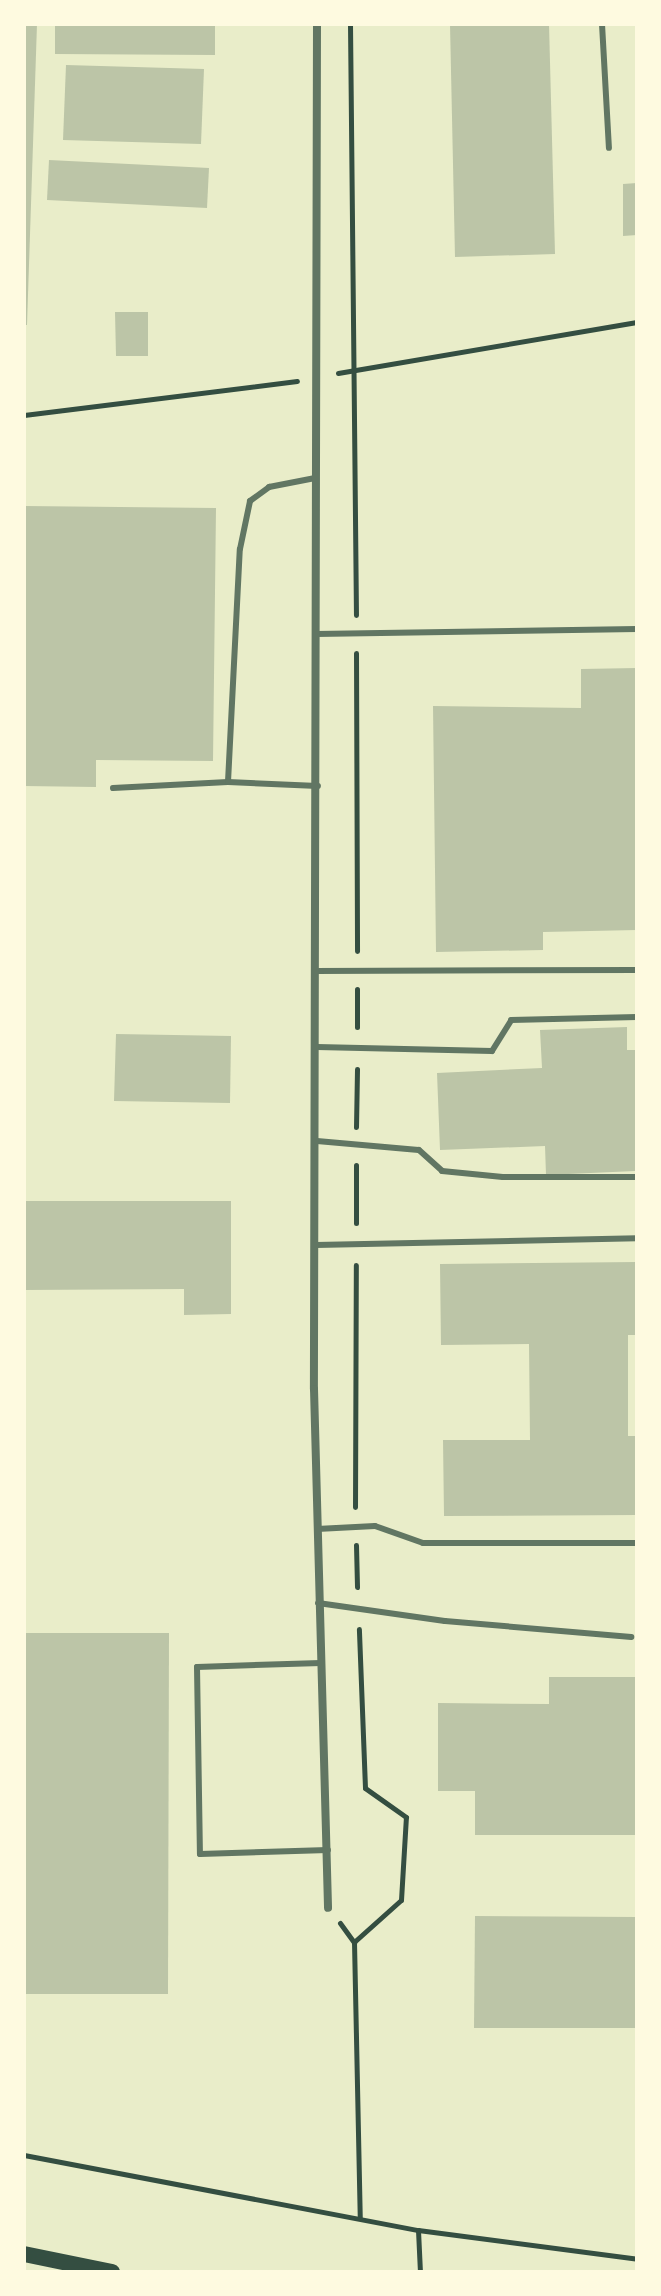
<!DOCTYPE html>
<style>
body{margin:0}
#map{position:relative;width:661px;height:2296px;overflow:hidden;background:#e9edc9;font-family:Poppins,sans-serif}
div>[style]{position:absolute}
.building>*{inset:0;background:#bcc5a7}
.path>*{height:5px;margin:-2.5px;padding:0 2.5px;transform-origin:2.5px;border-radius:2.5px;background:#344e41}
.service>*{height:6px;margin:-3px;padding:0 3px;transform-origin:3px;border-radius:3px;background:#617663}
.minor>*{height:8px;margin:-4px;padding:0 4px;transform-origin:4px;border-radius:4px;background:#617663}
.secondary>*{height:16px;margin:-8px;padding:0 8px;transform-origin:8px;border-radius:8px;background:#344e41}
span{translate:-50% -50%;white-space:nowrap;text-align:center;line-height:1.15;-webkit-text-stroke:6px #fefae0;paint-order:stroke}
.frame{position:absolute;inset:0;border:26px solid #fefae0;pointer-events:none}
</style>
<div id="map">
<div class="building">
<i style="clip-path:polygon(24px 24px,37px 24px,27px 325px,24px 325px)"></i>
<i style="clip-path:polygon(55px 24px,215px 24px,215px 55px,55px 54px)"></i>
<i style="clip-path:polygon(450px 24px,549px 24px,555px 254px,455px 257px)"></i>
<i style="clip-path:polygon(66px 65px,204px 69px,201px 144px,63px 140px)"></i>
<i style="clip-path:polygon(49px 160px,209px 168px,207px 208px,47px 200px)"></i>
<i style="clip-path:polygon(637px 183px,637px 235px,623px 236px,623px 184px)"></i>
<i style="clip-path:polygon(115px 312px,148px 312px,148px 356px,116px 356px)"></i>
<i style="clip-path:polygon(24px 506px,216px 508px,213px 761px,96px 760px,96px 787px,24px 786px)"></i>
<i style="clip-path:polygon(637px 668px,637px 930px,543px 932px,543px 950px,436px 952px,433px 706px,581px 708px,581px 669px)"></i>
<i style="clip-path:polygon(627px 1027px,627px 1050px,637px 1050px,635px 1171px,546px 1175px,545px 1146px,440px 1150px,437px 1073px,542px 1068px,540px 1030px)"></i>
<i style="clip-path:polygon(116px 1034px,231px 1036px,230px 1103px,114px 1101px)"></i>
<i style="clip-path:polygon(24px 1201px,231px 1201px,231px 1314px,184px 1315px,184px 1289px,24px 1290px)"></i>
<i style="clip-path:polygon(637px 1262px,637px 1335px,628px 1335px,628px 1436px,637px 1436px,637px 1515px,444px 1516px,443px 1440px,530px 1440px,529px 1344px,441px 1345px,440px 1264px)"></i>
<i style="clip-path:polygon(24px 1633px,169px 1633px,168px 1994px,24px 1994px)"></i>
<i style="clip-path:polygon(549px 1677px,637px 1677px,637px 1835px,475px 1835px,475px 1791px,438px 1791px,438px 1703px,549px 1704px)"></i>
<i style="clip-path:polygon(475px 1916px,637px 1917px,637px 2028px,474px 2028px)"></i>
</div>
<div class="path">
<i style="left:350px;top:24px;width:591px;rotate:89.42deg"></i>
<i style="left:338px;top:373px;width:303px;rotate:-9.7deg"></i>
<i style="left:24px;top:415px;width:275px;rotate:-7.1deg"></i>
<i style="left:356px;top:653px;width:298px;rotate:89.8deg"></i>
<i style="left:357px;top:989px;width:38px;rotate:90deg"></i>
<i style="left:356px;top:1127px;width:58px;rotate:-89deg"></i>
<i style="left:356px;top:1223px;width:58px;rotate:-90deg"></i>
<i style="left:355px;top:1507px;width:242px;rotate:-89.8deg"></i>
<i style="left:356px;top:1545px;width:42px;rotate:88.6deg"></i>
<i style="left:340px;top:1923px;width:24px;rotate:54deg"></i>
<i style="left:354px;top:1942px;width:275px;rotate:88.8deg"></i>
<i style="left:354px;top:1942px;width:63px;rotate:-41.8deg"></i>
<i style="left:401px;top:1900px;width:83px;rotate:-86.6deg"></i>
<i style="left:406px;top:1817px;width:50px;rotate:-144.7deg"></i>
<i style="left:365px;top:1788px;width:159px;rotate:-92.2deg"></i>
<i style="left:24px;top:2155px;width:401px;rotate:10.8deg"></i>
<i style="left:418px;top:2230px;width:221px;rotate:7.5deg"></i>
<i style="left:418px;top:2230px;width:42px;rotate:87.3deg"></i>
</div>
<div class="service">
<i style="left:602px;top:24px;width:124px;rotate:86.8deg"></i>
<i style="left:316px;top:634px;width:321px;rotate:-0.9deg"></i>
<i style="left:228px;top:782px;width:233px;rotate:-87.1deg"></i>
<i style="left:240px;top:549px;width:49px;rotate:-78.2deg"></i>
<i style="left:250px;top:501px;width:24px;rotate:-36deg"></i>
<i style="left:269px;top:487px;width:47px;rotate:-11.1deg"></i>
<i style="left:113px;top:788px;width:115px;rotate:-3deg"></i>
<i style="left:228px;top:782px;width:90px;rotate:2.5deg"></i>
<i style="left:315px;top:971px;width:322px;rotate:-0.2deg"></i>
<i style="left:317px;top:1047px;width:175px;rotate:1.3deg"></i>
<i style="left:492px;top:1051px;width:36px;rotate:-58deg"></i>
<i style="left:511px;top:1020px;width:126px;rotate:-1.4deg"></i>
<i style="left:317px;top:1141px;width:102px;rotate:5deg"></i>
<i style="left:419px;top:1150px;width:31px;rotate:42deg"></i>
<i style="left:442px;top:1171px;width:61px;rotate:5.6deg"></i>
<i style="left:503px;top:1177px;width:134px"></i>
<i style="left:316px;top:1245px;width:321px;rotate:-1.2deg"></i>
<i style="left:317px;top:1529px;width:58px;rotate:-3deg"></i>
<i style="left:375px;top:1526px;width:51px;rotate:19.5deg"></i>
<i style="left:423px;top:1543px;width:214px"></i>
<i style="left:318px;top:1603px;width:128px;rotate:8.1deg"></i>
<i style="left:445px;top:1621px;width:187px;rotate:4.9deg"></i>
<i style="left:321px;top:1663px;width:124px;rotate:178.2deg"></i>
<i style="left:197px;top:1667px;width:187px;rotate:89.1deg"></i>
<i style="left:200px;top:1854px;width:128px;rotate:-1.8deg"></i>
</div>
<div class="minor">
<i style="left:317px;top:24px;width:1365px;rotate:90.13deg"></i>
<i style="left:314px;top:1389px;width:519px;rotate:88.45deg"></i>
</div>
<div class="secondary">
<i style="left:24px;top:2254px;width:90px;rotate:11.6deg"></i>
</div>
<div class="frame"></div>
</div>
